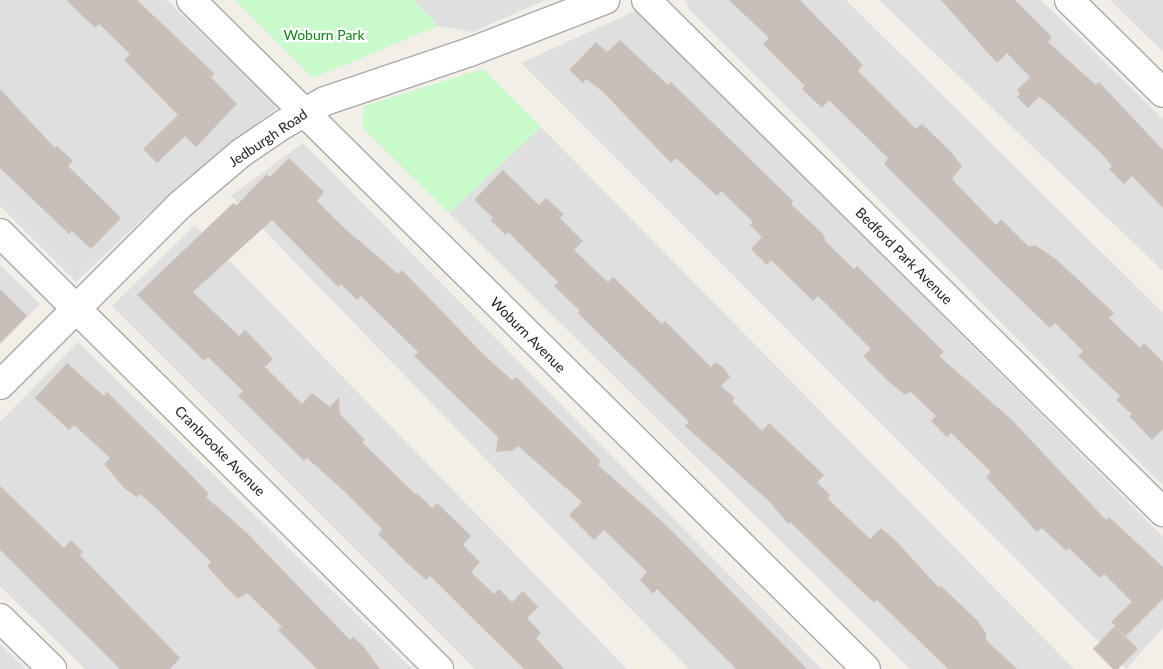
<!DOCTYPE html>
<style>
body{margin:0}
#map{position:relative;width:1163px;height:669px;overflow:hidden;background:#f2efe9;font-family:Lato,sans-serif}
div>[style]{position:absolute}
.residential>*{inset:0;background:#e0dfdf}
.park>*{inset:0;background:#c8facc}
.building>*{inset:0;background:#c7bfb8}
.roads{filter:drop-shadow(1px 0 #a9a9a9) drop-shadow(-1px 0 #a9a9a9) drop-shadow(0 1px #a9a9a9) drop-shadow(0 -1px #a9a9a9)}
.minor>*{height:28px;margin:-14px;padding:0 14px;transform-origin:14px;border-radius:14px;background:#fff}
span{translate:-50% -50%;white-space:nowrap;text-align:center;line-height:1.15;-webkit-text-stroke:4.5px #fff;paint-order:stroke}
.park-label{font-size:14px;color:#0c8416}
.street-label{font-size:14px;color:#222}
</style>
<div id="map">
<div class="residential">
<i style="clip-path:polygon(0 0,167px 0,278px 107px,181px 183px,76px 282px,0 206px)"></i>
<i style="clip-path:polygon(413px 0,546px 0,472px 32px,438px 26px)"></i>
<i style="clip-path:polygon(685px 0,846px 0,1163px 313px,1163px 485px,690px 10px)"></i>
<i style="clip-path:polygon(879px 0,1041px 0,1163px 119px,1163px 271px)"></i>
<i style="clip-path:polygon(1110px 0,1163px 0,1163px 52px)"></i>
<i style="clip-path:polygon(637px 10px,1163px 537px,1163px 628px,1126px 669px,521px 63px)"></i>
<i style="clip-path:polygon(541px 127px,1074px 669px,910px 669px,449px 213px)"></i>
<i style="clip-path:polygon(303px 143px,822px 669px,689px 669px,231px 196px)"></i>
<i style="clip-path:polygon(195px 225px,627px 669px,475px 669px,112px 306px)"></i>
<i style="clip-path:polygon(0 265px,40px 304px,0 345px)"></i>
<i style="clip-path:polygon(78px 342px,412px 669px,85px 669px,0 586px,0 422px)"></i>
<i style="clip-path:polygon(0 644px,26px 669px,0 669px)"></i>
</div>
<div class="park">
<i style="clip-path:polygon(235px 0,413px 0,438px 26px,313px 78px)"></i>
<i style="clip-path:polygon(483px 69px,541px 127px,449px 213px,363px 128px,364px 106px)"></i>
</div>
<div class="building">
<i style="clip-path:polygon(66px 0,137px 0,215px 74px,211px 77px,237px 104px,196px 147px,185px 136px,157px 163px,143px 149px,178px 115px,124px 60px,130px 54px,99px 24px,95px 28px)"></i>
<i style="clip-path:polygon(729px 0,800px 0,863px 65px,858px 71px,916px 129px,922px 124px,952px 153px,962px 166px,952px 179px,996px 225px,1001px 219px,1029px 247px,1035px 245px,1057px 260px,1114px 313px,1109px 318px,1140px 348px,1144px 343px,1163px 362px,1163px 429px,1152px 440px,1129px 416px,1132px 414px,1116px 400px,1120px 396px,1078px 356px,1083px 351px,1055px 323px,1050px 328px,994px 274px,884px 164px,888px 158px,829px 100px,822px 108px,802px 89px,805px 86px,763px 44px,769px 38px)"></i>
<i style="clip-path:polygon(941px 0,1015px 0,1052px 37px,1048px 42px,1096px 85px,1099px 82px,1163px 150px,1163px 208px,1132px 176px,1124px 184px,1109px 169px,1112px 166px,1101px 153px,1049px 104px,1039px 97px,1028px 108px,1017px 97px,1020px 94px,1017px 90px,1030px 77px,1007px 53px,997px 63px)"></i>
<i style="clip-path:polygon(620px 40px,668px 85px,671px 82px,793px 201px,791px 204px,823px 234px,826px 242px,854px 269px,857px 266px,944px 352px,939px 356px,1011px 419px,1106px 520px,1109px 517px,1163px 567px,1163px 599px,1126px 636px,1116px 627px,1138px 649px,1118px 669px,1113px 669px,1093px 649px,1115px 626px,1111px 622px,1132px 602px,1104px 574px,1100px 578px,1069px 548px,1066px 551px,1042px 528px,1037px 532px,986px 477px,991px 472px,951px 433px,947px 437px,931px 421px,936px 416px,911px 392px,904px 394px,888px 381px,863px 356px,871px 349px,818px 296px,813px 301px,771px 260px,767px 265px,751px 249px,762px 237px,750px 225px,753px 222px,721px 191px,717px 196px,676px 158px,671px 163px,602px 91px,586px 79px,583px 83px,569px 70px,596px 42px,607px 52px)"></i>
<i style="clip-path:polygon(0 89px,55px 148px,57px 146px,73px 161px,68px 166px,121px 218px,93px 247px,90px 248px,72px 231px,69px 234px,0 168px)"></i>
<i style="clip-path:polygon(289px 158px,324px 192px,317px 201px,341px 225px,398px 274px,402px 270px,484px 355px,512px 380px,516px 377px,601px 461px,598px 465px,667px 526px,807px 669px,736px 669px,657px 589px,653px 594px,640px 580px,647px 572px,604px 530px,594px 540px,569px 515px,582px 502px,518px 446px,514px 450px,496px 452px,498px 437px,414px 356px,418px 352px,361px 296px,357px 300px,341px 284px,338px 287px,272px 220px,193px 292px,239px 336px,245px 330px,273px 359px,265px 367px,302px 404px,312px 393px,330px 407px,339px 397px,340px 414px,365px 440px,362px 442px,416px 495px,417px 493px,432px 508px,437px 503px,471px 536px,463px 545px,480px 562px,471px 572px,494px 594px,499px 589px,512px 602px,523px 591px,538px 607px,527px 618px,541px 633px,536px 638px,564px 669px,524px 669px,430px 576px,426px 580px,407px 563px,378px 534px,382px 529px,345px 492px,307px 458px,304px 461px,238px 396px,243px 391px,209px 358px,203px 360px,137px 295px,233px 203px,237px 205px,267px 174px,270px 177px)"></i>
<i style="clip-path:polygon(503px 170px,539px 205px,546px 198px,564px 214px,560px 218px,583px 241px,574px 250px,608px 282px,613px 277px,662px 324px,665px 321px,711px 367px,715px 362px,724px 368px,730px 377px,721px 386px,735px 398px,732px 401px,762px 431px,769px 423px,824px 475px,817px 482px,830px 495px,828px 499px,870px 539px,881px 528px,895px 540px,939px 588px,941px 586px,977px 620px,986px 633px,986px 640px,1017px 669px,948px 669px,877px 600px,874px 603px,790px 522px,788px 524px,770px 502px,685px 426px,689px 422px,578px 313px,580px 311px,554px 286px,558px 282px,508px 232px,506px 235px,490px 220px,493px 218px,474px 200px)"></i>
<i style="clip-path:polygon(0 289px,27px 316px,0 343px)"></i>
<i style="clip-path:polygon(67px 363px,104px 396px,107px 392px,192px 476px,209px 494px,206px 497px,247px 533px,350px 640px,353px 637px,363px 646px,380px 669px,317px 669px,278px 630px,282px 627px,247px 593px,238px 599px,224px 585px,207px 566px,211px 562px,158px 510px,140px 494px,137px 497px,124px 488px,104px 464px,110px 458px,74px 425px,69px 430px,35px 398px)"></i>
<i style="clip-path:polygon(0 486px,64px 548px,71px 540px,83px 552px,80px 555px,180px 658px,170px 669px,120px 669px,0 550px)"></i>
</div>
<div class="roads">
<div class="minor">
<i style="left:191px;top:0;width:950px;rotate:44.74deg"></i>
<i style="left:646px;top:0;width:728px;rotate:44.72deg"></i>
<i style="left:1069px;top:0;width:132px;rotate:44.7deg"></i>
<i style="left:0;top:233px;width:619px;rotate:44.8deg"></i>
<i style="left:0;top:385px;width:255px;rotate:-45deg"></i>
<i style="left:180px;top:205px;width:80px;rotate:-40.4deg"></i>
<i style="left:241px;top:153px;width:52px;rotate:-34deg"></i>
<i style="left:284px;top:124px;width:47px;rotate:-29.3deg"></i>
<i style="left:325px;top:101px;width:153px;rotate:-18.7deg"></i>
<i style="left:470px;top:52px;width:145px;rotate:-21.1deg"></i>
<i style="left:0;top:618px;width:73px;rotate:44.4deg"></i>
</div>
</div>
<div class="park-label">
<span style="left:324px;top:35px">Woburn Park</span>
</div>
<div class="street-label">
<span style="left:268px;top:138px;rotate:-34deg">Jedburgh Road</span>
<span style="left:904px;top:256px;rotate:45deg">Bedford Park Avenue</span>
<span style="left:528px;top:335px;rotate:45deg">Woburn Avenue</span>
<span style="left:220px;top:451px;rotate:45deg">Cranbrooke Avenue</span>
</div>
</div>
